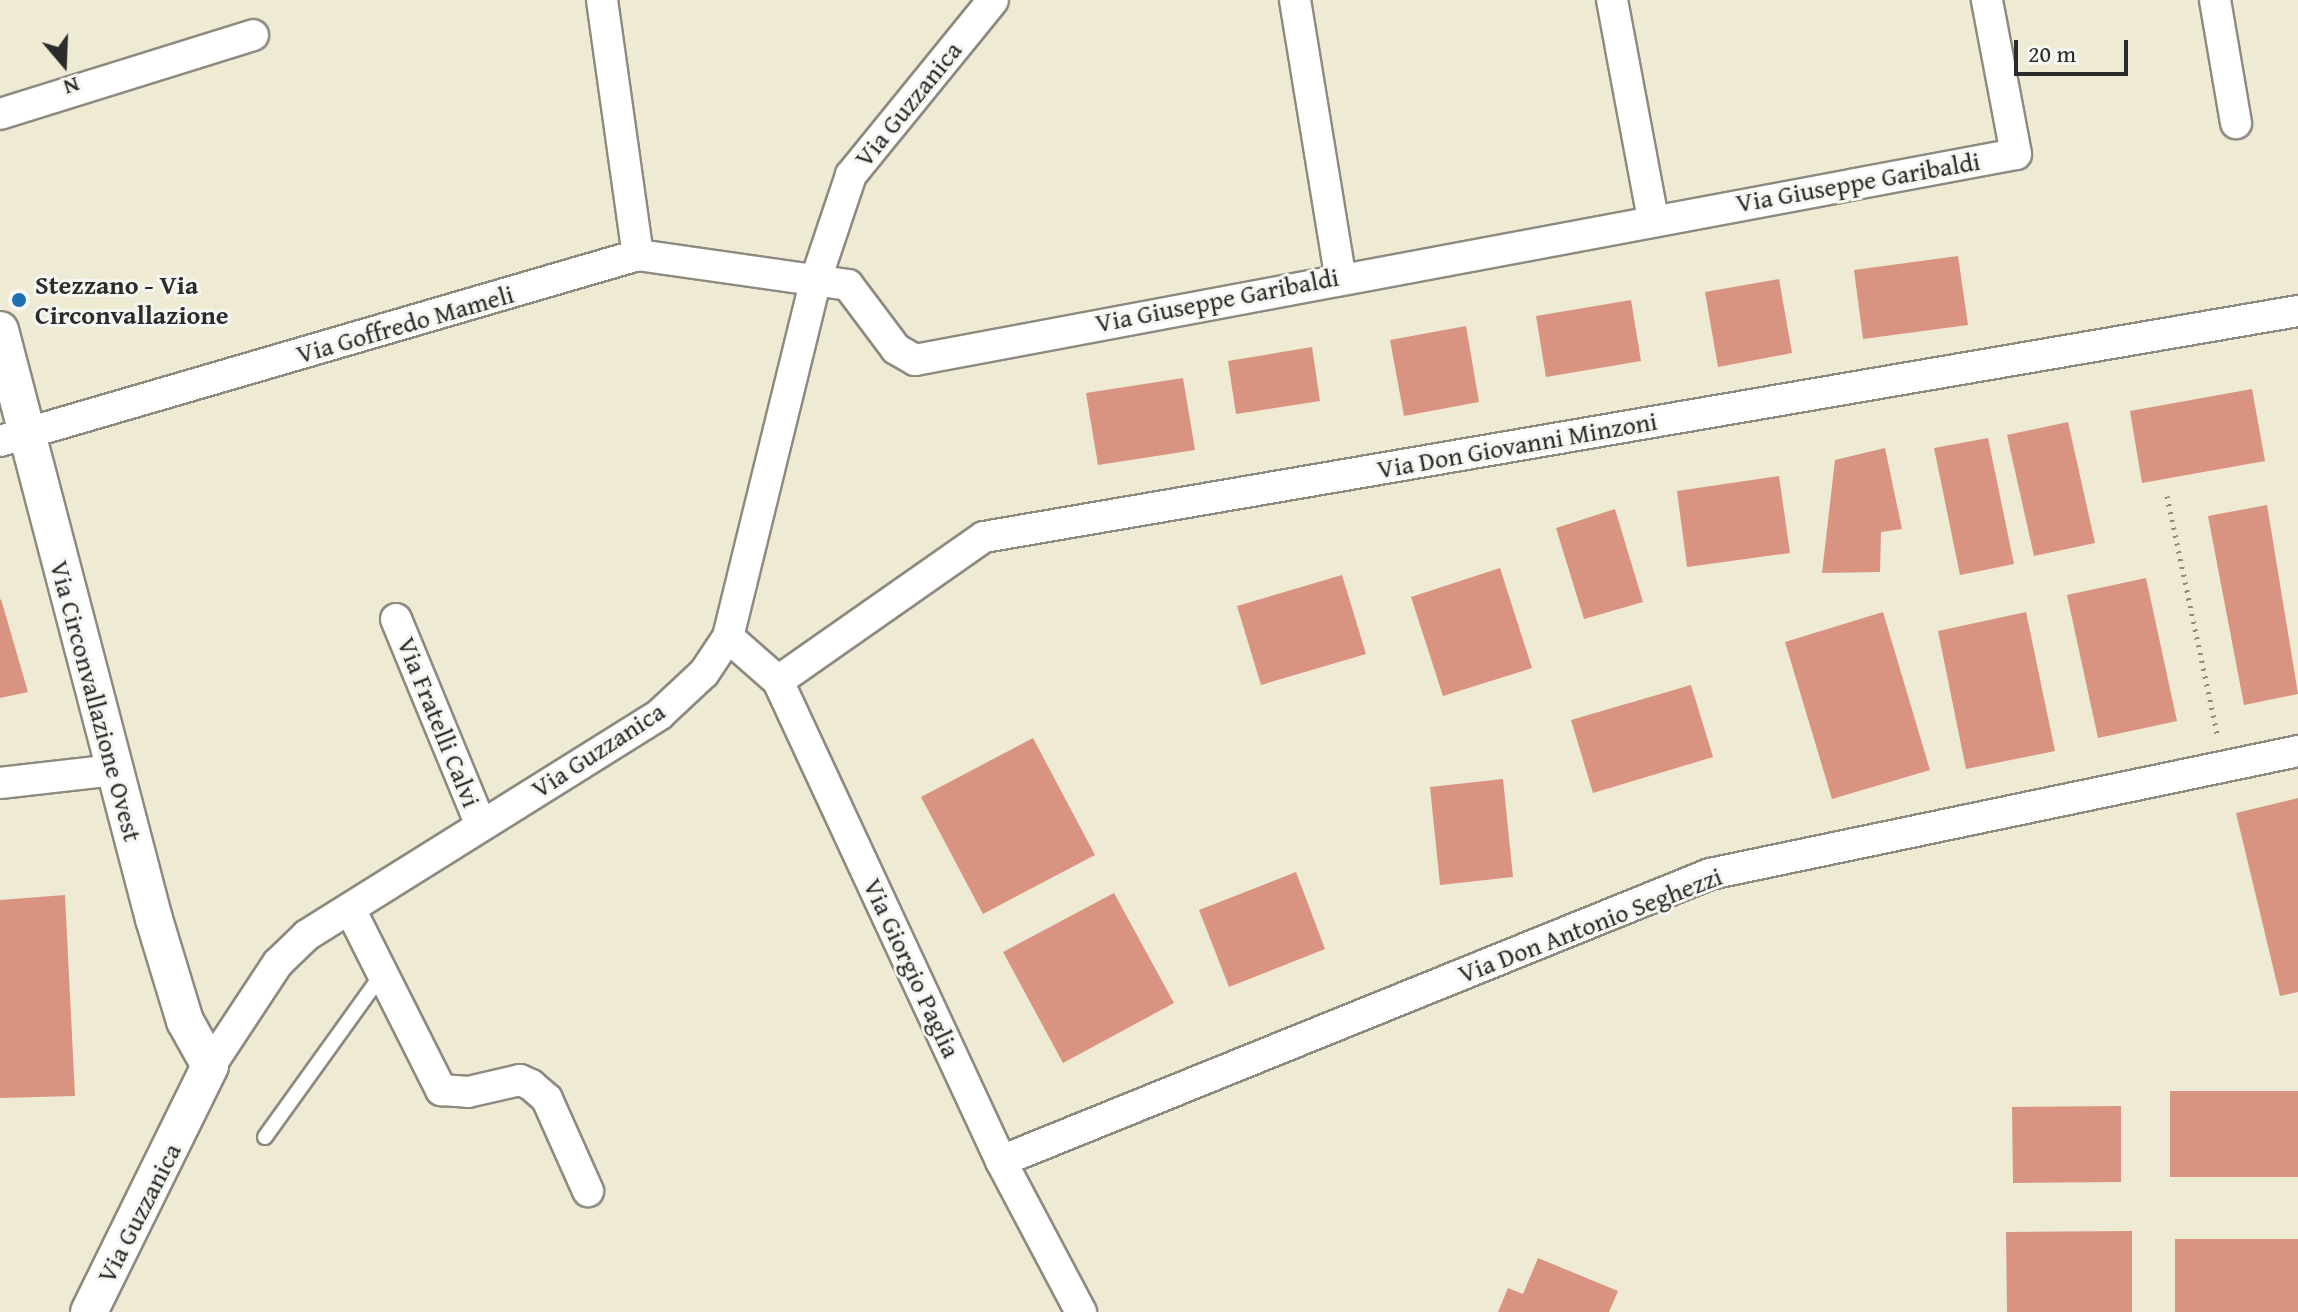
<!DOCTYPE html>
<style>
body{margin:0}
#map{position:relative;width:2298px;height:1312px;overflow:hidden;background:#efead4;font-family:"Gentium Book Plus",serif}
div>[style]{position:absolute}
.building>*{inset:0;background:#d99481}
.path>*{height:5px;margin-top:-2.5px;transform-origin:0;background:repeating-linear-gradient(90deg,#8d8a80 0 2px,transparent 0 8px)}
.roads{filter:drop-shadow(2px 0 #8d8a80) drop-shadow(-2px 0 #8d8a80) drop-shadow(0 2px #8d8a80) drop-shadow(0 -2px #8d8a80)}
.service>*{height:14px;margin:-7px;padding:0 7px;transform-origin:7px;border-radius:7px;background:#fff}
.minor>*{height:30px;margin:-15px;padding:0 15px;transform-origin:15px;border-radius:15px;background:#fff}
.tertiary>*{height:36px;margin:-18px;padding:0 18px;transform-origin:18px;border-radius:18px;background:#fff}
.dots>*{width:22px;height:22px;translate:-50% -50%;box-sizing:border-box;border:4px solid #f6f6f2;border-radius:50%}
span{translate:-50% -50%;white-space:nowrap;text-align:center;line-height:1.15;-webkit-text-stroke:6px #f6f6f2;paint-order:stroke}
.street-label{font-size:26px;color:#2b2b2b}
.poi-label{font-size:26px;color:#2b2b2b;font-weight:700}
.left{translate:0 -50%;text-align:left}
.north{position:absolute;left:24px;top:24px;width:80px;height:80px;-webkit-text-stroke:6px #f6f6f2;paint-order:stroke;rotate:161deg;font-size:22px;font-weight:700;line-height:32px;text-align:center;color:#2b2b2b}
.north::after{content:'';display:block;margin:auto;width:28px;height:36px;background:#2b2b2b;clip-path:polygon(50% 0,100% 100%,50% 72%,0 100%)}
.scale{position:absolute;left:2014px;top:40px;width:114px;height:36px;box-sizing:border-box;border:4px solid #2b2b2b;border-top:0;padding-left:10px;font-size:24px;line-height:28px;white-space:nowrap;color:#2b2b2b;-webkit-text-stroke:6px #f6f6f2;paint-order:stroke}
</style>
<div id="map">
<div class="building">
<i style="clip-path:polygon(1958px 256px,1968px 325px,1863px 339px,1854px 270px)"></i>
<i style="clip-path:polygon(1779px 279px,1792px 353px,1718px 367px,1705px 292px)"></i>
<i style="clip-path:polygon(1631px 300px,1641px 361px,1546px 377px,1536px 316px)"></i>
<i style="clip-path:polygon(1466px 326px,1479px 402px,1404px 416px,1390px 340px)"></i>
<i style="clip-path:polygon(1312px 347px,1320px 401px,1236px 414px,1228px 361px)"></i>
<i style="clip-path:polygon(1183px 378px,1195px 450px,1098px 465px,1086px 393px)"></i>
<i style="clip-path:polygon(2252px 389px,2265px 461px,2142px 483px,2130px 411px)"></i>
<i style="clip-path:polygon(2068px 422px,2095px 543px,2034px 556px,2007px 435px)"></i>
<i style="clip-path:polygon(1988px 438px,2014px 564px,1960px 575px,1934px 448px)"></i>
<i style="clip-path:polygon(1885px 448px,1902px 529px,1881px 532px,1880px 572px,1822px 573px,1835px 460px)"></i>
<i style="clip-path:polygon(1779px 476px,1790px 553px,1687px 567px,1677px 491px)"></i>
<i style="clip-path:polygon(2267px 505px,2298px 694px,2244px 705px,2208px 516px)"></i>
<i style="clip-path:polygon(1615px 509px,1643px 602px,1584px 619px,1556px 528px)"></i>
<i style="clip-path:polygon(1500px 568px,1532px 668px,1443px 696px,1411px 597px)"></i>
<i style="clip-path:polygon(1342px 575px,1366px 654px,1261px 685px,1237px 606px)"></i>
<i style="clip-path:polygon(2146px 578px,2177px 721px,2098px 738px,2067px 595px)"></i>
<i style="clip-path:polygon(1px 599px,28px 692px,0 698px,0 600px)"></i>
<i style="clip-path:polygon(1883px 612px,1930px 770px,1832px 799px,1785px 642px)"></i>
<i style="clip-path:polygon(2026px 612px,2055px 751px,1966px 769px,1938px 631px)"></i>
<i style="clip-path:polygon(1691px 685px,1713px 757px,1593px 793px,1571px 720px)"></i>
<i style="clip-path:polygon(1033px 738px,1095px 855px,983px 914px,921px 797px)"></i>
<i style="clip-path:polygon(1503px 779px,1513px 877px,1440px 885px,1430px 787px)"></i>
<i style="clip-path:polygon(2298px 798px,2298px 992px,2280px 996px,2236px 813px)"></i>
<i style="clip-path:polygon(1296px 872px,1325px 949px,1229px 987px,1199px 910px)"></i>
<i style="clip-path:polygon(1114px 893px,1174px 1003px,1063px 1063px,1003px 952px)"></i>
<i style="clip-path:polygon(65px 895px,75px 1096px,0 1098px,0 900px)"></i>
<i style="clip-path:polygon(2170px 1091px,2298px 1091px,2298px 1177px,2170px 1177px)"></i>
<i style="clip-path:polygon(2121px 1106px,2121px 1182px,2013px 1183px,2012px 1107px)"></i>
<i style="clip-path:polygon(2132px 1231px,2132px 1312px,2007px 1312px,2006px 1232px)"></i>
<i style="clip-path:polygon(2175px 1239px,2298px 1239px,2298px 1312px,2175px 1312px)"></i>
<i style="clip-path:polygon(1538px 1258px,1618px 1291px,1609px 1312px,1498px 1312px,1508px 1288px,1523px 1294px)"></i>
</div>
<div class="path">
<i style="left:2167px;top:496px;width:243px;rotate:78.1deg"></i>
</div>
<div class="roads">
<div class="service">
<i style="left:265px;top:1137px;width:201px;rotate:-54.3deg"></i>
</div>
<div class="minor">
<i style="left:602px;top:0;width:258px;rotate:82deg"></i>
<i style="left:1295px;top:0;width:279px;rotate:80.7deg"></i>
<i style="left:1612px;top:0;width:223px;rotate:79.4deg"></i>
<i style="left:2215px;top:0;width:125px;rotate:80.3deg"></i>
<i style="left:0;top:114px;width:265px;rotate:-17.3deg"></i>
<i style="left:0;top:441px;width:665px;rotate:-16.25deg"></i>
<i style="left:638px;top:255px;width:212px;rotate:8.1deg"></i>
<i style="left:848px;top:285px;width:80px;rotate:53.1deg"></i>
<i style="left:896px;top:349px;width:22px;rotate:30deg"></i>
<i style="left:915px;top:360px;width:1120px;rotate:-10.6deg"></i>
<i style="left:2016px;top:154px;width:157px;rotate:-100.7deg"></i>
<i style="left:396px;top:619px;width:223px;rotate:67.6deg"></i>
<i style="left:728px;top:637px;width:67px;rotate:41.3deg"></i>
<i style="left:778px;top:681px;width:529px;rotate:65.08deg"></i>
<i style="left:1001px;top:1161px;width:171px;rotate:62.1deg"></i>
<i style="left:778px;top:681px;width:251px;rotate:-35deg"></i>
<i style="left:984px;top:537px;width:1333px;rotate:-9.76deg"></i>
<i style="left:0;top:783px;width:115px;rotate:-6.5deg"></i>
<i style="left:350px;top:909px;width:203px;rotate:63.3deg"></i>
<i style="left:441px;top:1090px;width:27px;rotate:4deg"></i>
<i style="left:468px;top:1092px;width:53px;rotate:-13deg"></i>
<i style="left:520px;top:1080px;width:12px;rotate:24deg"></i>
<i style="left:531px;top:1085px;width:21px;rotate:41deg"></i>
<i style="left:547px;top:1099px;width:101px;rotate:66deg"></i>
<i style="left:210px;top:1066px;width:123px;rotate:-56.6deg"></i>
<i style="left:278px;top:963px;width:40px;rotate:-44deg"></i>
<i style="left:307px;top:935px;width:416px;rotate:-32deg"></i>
<i style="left:660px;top:714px;width:60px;rotate:-43deg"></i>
<i style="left:704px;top:673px;width:43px;rotate:-56.3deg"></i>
<i style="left:728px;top:637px;width:366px;rotate:-76.2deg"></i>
<i style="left:815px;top:282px;width:113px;rotate:-71.4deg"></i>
<i style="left:851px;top:175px;width:225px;rotate:-50.9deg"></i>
<i style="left:1001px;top:1161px;width:765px;rotate:-22.04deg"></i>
<i style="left:1710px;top:874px;width:601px;rotate:-11.81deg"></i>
</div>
<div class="tertiary">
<i style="left:0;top:330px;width:609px;rotate:75.35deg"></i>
<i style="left:154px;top:919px;width:107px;rotate:73.1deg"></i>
<i style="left:185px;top:1021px;width:51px;rotate:60.9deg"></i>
<i style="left:210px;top:1066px;width:274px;rotate:116.2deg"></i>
</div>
</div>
<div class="dots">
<i style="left:19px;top:300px;background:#1f6fb2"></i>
</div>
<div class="street-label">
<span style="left:908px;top:104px;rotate:-51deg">Via Guzzanica</span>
<span style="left:1858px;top:182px;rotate:-10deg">Via Giuseppe Garibaldi</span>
<span style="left:1217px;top:300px;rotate:-11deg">Via Giuseppe Garibaldi</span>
<span style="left:405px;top:324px;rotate:-16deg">Via Goffredo Mameli</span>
<span style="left:1517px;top:445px;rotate:-10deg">Via Don Giovanni Minzoni</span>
<span style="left:96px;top:701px;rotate:75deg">Via Circonvallazione Ovest</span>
<span style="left:439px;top:722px;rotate:68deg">Via Fratelli Calvi</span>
<span style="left:598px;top:750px;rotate:-33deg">Via Guzzanica</span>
<span style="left:1590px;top:925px;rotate:-21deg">Via Don Antonio Seghezzi</span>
<span style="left:912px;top:968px;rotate:65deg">Via Giorgio Paglia</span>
<span style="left:139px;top:1213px;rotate:-63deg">Via Guzzanica</span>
</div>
<div class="poi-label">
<span class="left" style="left:35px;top:300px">Stezzano - Via<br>Circonvallazione</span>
</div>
<div class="north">N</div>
<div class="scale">20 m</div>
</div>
